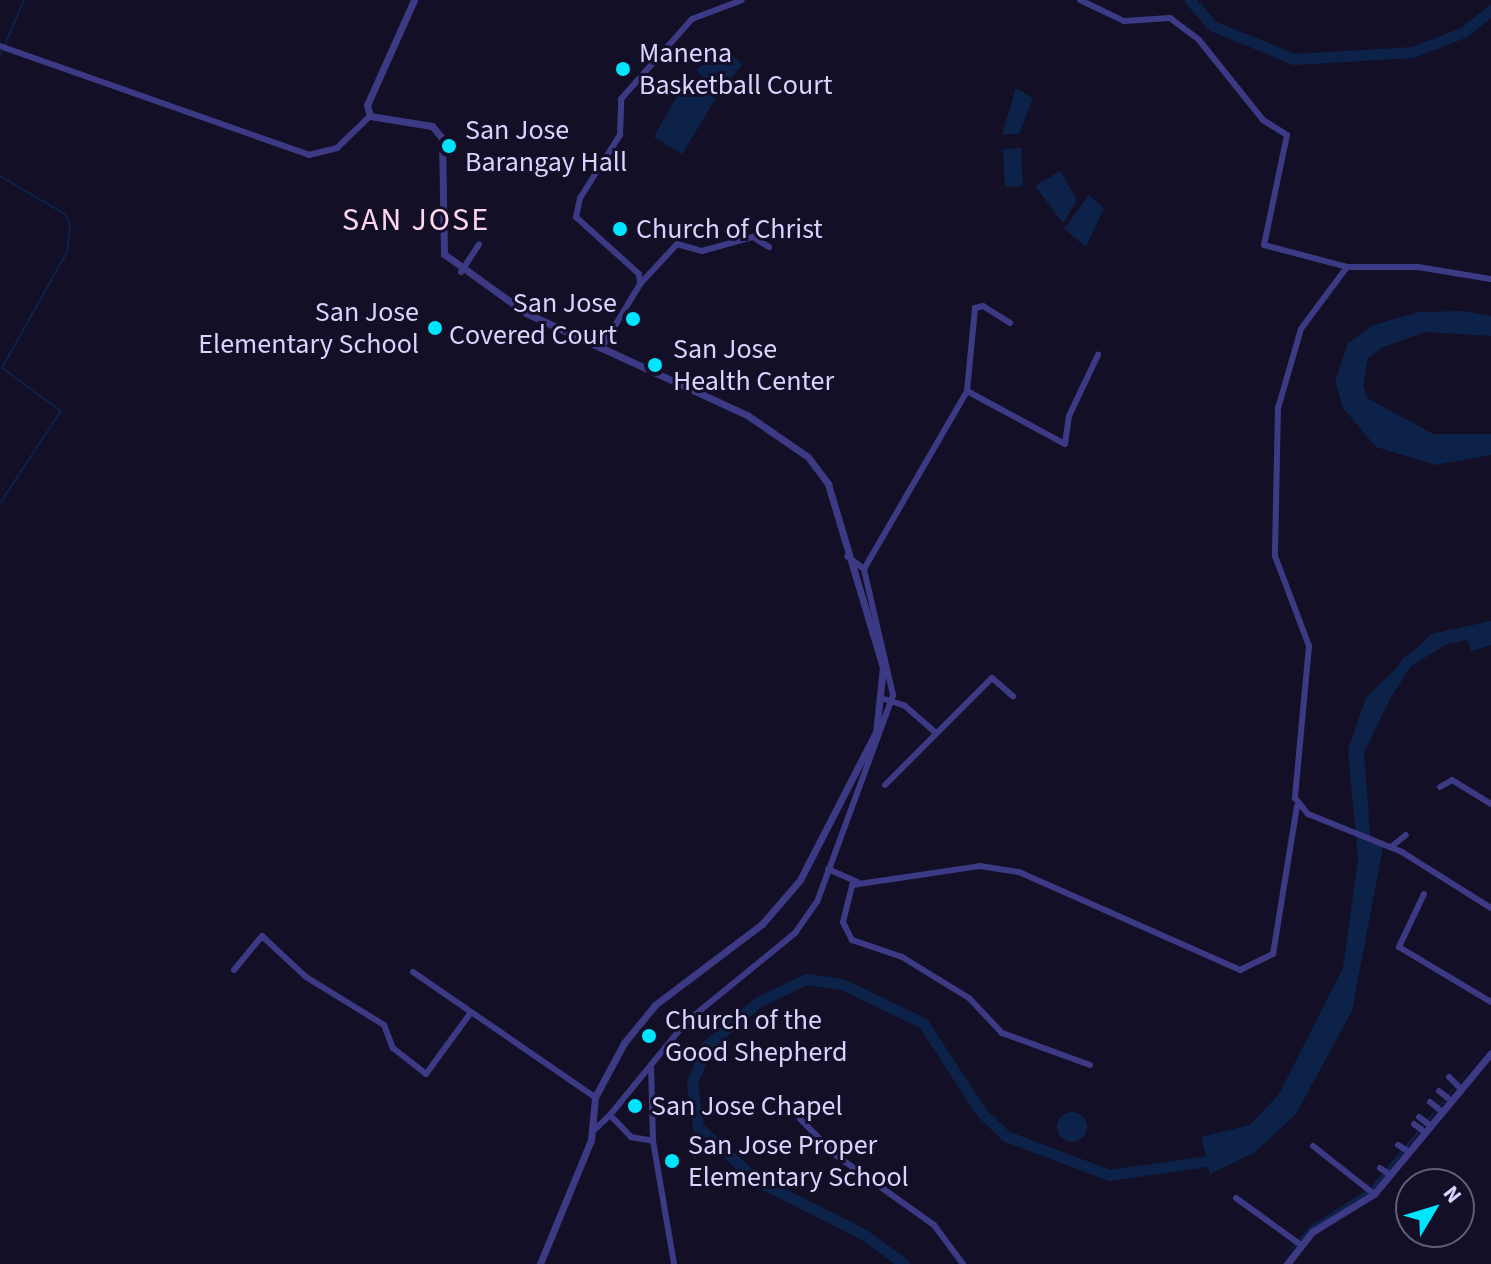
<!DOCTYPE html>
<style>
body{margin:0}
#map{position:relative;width:1491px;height:1264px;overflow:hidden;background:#130f26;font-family:"Source Sans 3",sans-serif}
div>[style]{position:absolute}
.water>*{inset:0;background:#0c2248}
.round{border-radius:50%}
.stream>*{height:2px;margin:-1px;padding:0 1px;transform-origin:1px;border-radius:1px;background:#0c2248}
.river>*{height:11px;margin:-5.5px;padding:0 5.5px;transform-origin:5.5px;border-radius:5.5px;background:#0c2248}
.minor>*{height:6px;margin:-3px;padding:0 3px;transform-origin:3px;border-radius:3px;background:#3d3a85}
.tertiary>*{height:7px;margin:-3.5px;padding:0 3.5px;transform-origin:3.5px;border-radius:3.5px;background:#3d3a85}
.dots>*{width:22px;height:22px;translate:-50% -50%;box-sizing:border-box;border:4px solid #130f26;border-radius:50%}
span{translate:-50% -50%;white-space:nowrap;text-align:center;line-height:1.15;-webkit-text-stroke:6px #130f26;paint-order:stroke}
.poi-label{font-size:28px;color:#d9d4ff}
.left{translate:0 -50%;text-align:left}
.right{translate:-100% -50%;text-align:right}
.quarter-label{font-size:32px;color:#ffd6f0;letter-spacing:2px}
.north{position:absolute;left:1395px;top:1168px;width:80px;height:80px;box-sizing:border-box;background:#130f26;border:2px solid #625e7d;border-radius:50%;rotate:52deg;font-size:22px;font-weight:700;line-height:32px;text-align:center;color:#d9d4ff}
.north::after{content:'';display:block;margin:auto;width:28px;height:36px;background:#00e5ff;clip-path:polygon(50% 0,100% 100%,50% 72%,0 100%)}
</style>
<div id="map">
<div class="water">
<i style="clip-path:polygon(724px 46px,742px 65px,720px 92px,696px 70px)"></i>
<i style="clip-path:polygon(688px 76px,716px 98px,682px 154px,654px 137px)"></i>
<i style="clip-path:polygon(1016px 88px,1033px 98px,1019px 134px,1002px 134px)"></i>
<i style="clip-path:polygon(1021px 148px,1023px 186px,1005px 187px,1003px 149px)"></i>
<i style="clip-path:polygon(1060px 171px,1077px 200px,1063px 223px,1035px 186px)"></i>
<i style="clip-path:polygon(1089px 195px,1104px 208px,1086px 247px,1064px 229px)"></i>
<i style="clip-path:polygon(1463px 311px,1491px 316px,1491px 336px,1426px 332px,1383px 347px,1368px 358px,1363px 386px,1367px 398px,1433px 434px,1491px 434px,1491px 455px,1436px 465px,1376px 447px,1343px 408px,1335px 381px,1348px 343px,1374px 325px,1419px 312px)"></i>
<i style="clip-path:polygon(1491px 621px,1491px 645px,1471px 651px,1465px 633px,1445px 638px,1407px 661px,1385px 696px,1358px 751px,1364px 839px,1383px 847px,1352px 1011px,1296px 1114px,1255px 1152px,1210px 1174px,1201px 1137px,1250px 1125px,1279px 1094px,1343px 968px,1358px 859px,1348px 749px,1366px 698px,1431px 634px)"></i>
<i style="clip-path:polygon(1491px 1043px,1373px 1191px,1312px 1229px,1278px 1264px,1309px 1227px,1370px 1188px)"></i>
<i class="round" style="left:1057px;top:1112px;width:30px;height:30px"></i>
</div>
<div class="stream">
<i style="left:0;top:56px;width:61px;rotate:-66.8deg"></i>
<i style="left:0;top:176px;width:75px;rotate:30.3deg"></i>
<i style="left:65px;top:214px;width:12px;rotate:66deg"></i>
<i style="left:70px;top:225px;width:27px;rotate:96deg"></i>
<i style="left:67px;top:252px;width:133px;rotate:119.3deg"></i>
<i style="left:2px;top:368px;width:73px;rotate:36.1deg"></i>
<i style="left:61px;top:411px;width:110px;rotate:123.5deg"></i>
</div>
<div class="river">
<i style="left:1190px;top:0;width:35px;rotate:49deg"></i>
<i style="left:1213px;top:26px;width:87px;rotate:22.2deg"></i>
<i style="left:1294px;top:59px;width:119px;rotate:-3.4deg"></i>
<i style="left:1413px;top:52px;width:55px;rotate:-21.4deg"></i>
<i style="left:1464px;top:32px;width:35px;rotate:-39deg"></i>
<i style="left:1365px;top:847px;width:96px;rotate:-94.2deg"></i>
<i style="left:1358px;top:751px;width:62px;rotate:-64.3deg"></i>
<i style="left:1385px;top:695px;width:40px;rotate:-57.1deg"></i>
<i style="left:1407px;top:661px;width:44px;rotate:-31.2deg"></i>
<i style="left:1445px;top:638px;width:47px;rotate:-11.1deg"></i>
<i style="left:904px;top:1264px;width:51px;rotate:-143.8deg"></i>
<i style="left:863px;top:1234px;width:118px;rotate:-153.2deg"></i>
<i style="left:758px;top:1181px;width:81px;rotate:-138deg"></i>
<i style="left:698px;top:1127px;width:44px;rotate:-97.8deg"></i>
<i style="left:692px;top:1083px;width:41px;rotate:-68.5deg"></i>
<i style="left:707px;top:1045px;width:67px;rotate:-40.1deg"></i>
<i style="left:758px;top:1002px;width:53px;rotate:-25.6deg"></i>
<i style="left:806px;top:979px;width:36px;rotate:8deg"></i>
<i style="left:842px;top:984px;width:90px;rotate:25.7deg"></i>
<i style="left:923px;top:1023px;width:106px;rotate:56.9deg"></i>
<i style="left:981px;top:1112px;width:35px;rotate:44deg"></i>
<i style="left:1006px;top:1136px;width:110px;rotate:20.7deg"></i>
<i style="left:1109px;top:1175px;width:113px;rotate:-8.1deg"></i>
</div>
<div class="minor">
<i style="left:1080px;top:0;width:49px;rotate:25.5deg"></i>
<i style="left:1124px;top:21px;width:46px;rotate:-3.7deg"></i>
<i style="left:1170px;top:18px;width:36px;rotate:37deg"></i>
<i style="left:1199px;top:40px;width:102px;rotate:51.3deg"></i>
<i style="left:1263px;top:120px;width:28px;rotate:32deg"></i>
<i style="left:1287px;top:135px;width:112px;rotate:101.8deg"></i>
<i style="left:1264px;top:245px;width:86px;rotate:14.8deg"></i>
<i style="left:1347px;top:267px;width:71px"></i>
<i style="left:1418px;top:267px;width:74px;rotate:9.3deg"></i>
<i style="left:0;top:46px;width:328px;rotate:19.4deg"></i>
<i style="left:309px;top:155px;width:29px;rotate:-14deg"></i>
<i style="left:337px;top:148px;width:46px;rotate:-44.1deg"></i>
<i style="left:1347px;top:267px;width:77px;rotate:126.6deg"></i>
<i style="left:1301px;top:329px;width:82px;rotate:106.2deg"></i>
<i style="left:1278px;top:408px;width:148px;rotate:91.2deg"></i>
<i style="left:1275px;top:556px;width:96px;rotate:69.3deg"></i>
<i style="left:1309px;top:646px;width:153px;rotate:95.3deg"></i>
<i style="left:1295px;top:798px;width:21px;rotate:51deg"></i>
<i style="left:1308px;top:814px;width:101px;rotate:22deg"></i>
<i style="left:1402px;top:852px;width:105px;rotate:32.2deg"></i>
<i style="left:461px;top:272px;width:33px;rotate:-57deg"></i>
<i style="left:640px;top:284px;width:10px;rotate:-96deg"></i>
<i style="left:639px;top:274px;width:85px;rotate:-137.9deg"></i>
<i style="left:576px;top:217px;width:19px;rotate:-78deg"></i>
<i style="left:580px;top:198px;width:75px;rotate:-57.6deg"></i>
<i style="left:620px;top:135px;width:36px;rotate:-88deg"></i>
<i style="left:621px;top:99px;width:107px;rotate:-48.4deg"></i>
<i style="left:692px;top:19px;width:53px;rotate:-20.8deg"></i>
<i style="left:601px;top:349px;width:76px;rotate:-59deg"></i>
<i style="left:640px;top:284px;width:54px;rotate:-47.2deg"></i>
<i style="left:677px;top:244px;width:26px;rotate:16deg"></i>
<i style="left:702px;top:251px;width:53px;rotate:-15.4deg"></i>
<i style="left:753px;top:237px;width:19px;rotate:32deg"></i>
<i style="left:967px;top:391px;width:111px;rotate:28.4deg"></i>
<i style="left:1065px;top:444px;width:28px;rotate:-82deg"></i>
<i style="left:1069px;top:416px;width:68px;rotate:-64.6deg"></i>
<i style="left:864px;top:569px;width:206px;rotate:-59.9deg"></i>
<i style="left:967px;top:391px;width:83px;rotate:-84.5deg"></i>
<i style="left:975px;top:308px;width:8px;rotate:-14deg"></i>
<i style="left:983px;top:306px;width:32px;rotate:32deg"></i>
<i style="left:881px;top:698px;width:25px;rotate:18deg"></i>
<i style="left:905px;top:706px;width:38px;rotate:41deg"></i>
<i style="left:885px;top:785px;width:151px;rotate:-45deg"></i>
<i style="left:992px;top:678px;width:28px;rotate:41deg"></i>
<i style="left:1440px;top:787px;width:14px;rotate:-30deg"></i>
<i style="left:1452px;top:780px;width:46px;rotate:31.6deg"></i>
<i style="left:1391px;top:847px;width:19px;rotate:-39deg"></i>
<i style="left:828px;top:869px;width:32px;rotate:24deg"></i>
<i style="left:1424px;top:894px;width:59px;rotate:115.3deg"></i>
<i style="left:1399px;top:947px;width:107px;rotate:30.9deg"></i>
<i style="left:234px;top:970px;width:44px;rotate:-50.5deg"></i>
<i style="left:262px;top:936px;width:60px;rotate:43deg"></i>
<i style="left:306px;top:977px;width:92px;rotate:31.6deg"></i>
<i style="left:384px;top:1025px;width:25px;rotate:69deg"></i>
<i style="left:393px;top:1048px;width:42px;rotate:38.2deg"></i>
<i style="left:426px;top:1074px;width:73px;rotate:-53.9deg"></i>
<i style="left:413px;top:972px;width:221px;rotate:34.5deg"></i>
<i style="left:651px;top:1065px;width:76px;rotate:88.5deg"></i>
<i style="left:1090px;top:1065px;width:94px;rotate:-160deg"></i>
<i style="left:1002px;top:1033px;width:48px;rotate:-133.3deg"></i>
<i style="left:969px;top:998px;width:79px;rotate:-148.5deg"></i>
<i style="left:902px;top:957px;width:53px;rotate:-161.2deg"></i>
<i style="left:852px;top:940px;width:20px;rotate:-117deg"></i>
<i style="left:843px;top:922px;width:38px;rotate:-76deg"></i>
<i style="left:852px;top:885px;width:129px;rotate:-8.4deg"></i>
<i style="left:980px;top:866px;width:39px;rotate:9deg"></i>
<i style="left:1019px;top:872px;width:242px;rotate:23.9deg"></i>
<i style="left:1240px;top:970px;width:37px;rotate:-26deg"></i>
<i style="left:1273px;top:954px;width:150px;rotate:-80.8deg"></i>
<i style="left:1449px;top:1077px;width:13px;rotate:45deg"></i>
<i style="left:1439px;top:1091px;width:11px;rotate:38deg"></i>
<i style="left:1430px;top:1102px;width:11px;rotate:38deg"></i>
<i style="left:610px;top:1115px;width:120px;rotate:-50.7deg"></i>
<i style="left:686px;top:1022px;width:141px;rotate:-39.2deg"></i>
<i style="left:795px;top:933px;width:38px;rotate:-55deg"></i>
<i style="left:817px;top:902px;width:221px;rotate:-69.8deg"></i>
<i style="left:893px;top:695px;width:129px;rotate:-103deg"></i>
<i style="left:864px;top:569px;width:21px;rotate:-143deg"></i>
<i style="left:1419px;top:1117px;width:10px;rotate:37deg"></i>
<i style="left:800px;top:1119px;width:52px;rotate:45deg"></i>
<i style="left:837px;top:1156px;width:119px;rotate:35.4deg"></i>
<i style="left:934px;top:1225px;width:49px;rotate:53.4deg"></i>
<i style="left:1414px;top:1124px;width:10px;rotate:37deg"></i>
<i style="left:593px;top:1131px;width:23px;rotate:-43deg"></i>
<i style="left:610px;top:1115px;width:30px;rotate:46deg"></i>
<i style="left:631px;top:1137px;width:22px;rotate:10deg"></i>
<i style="left:653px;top:1141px;width:125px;rotate:80.3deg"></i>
<i style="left:1398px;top:1145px;width:9px;rotate:32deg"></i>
<i style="left:1313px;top:1146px;width:78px;rotate:38.2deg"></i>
<i style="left:1380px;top:1168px;width:11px;rotate:34deg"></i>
<i style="left:1236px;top:1198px;width:80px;rotate:35.9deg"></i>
</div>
<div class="tertiary">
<i style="left:414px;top:0;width:115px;rotate:114.1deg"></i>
<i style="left:367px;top:105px;width:11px;rotate:75deg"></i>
<i style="left:370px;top:116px;width:63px;rotate:9.2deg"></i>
<i style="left:432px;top:126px;width:16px;rotate:50deg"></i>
<i style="left:442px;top:138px;width:116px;rotate:89deg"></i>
<i style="left:444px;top:254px;width:101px;rotate:35.7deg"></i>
<i style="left:526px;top:313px;width:243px;rotate:24.8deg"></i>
<i style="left:747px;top:415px;width:74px;rotate:34.5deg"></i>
<i style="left:808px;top:457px;width:34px;rotate:53deg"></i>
<i style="left:828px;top:484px;width:191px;rotate:73.3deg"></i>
<i style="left:883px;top:667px;width:65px;rotate:96.1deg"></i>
<i style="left:876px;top:732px;width:166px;rotate:117.2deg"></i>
<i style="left:800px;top:880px;width:58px;rotate:130.8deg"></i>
<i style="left:762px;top:924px;width:134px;rotate:142.9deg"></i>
<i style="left:655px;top:1005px;width:49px;rotate:129.2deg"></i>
<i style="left:624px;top:1043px;width:61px;rotate:118.2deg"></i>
<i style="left:595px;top:1097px;width:43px;rotate:95.3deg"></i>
<i style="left:591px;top:1140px;width:134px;rotate:112.4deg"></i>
<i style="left:1287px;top:1264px;width:41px;rotate:-52deg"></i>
<i style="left:1312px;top:1232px;width:73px;rotate:-31.5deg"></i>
<i style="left:1374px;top:1194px;width:183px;rotate:-50.3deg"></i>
</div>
<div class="dots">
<i style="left:623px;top:69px;background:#00e5ff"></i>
<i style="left:449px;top:146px;background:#00e5ff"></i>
<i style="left:620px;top:229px;background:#00e5ff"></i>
<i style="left:633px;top:319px;background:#00e5ff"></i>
<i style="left:435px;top:328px;background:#00e5ff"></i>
<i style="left:655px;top:365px;background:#00e5ff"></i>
<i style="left:649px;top:1036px;background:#00e5ff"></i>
<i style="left:635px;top:1106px;background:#00e5ff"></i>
<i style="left:672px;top:1161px;background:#00e5ff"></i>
</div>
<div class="poi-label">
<span class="left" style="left:639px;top:69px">Manena<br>Basketball Court</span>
<span class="left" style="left:465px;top:146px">San Jose<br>Barangay Hall</span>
<span class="left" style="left:636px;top:229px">Church of Christ</span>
<span class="right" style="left:617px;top:319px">San Jose<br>Covered Court</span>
<span class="right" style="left:419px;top:328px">San Jose<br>Elementary School</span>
<span class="left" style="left:673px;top:365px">San Jose<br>Health Center</span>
<span class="left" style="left:665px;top:1036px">Church of the<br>Good Shepherd</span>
<span class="left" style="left:651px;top:1106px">San Jose Chapel</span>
<span class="left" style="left:688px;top:1161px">San Jose Proper<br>Elementary School</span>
</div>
<div class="quarter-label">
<span style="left:416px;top:220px">SAN JOSE</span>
</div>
<div class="north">N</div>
</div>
